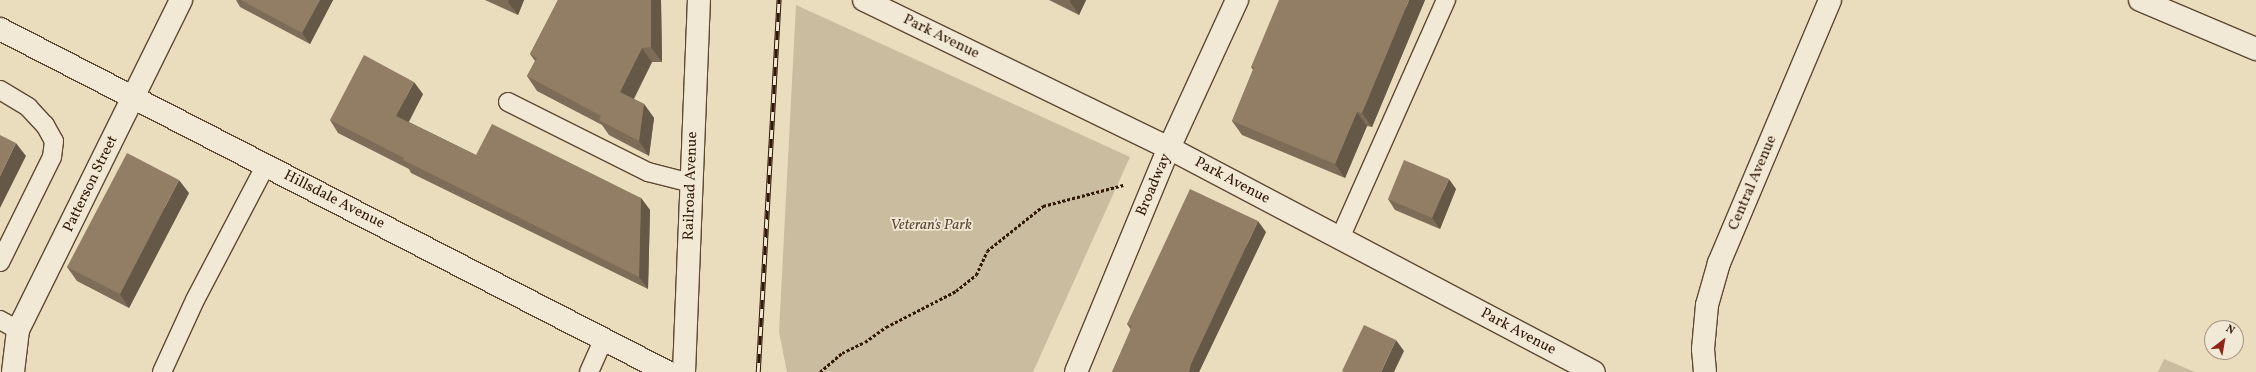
<!DOCTYPE html>
<style>
body{margin:0}
#map{position:relative;width:2256px;height:372px;overflow:hidden;background:#eaddbe;font-family:Vollkorn,serif}
div>[style]{position:absolute}
.green>*{inset:0;background:#cabc9f}
.path>*{height:2.5px;margin-top:-1.25px;transform-origin:0;background:repeating-linear-gradient(90deg,#301805 0 3px,transparent 0 5px)}
.roads{filter:drop-shadow(1px 0 #5e4933) drop-shadow(-1px 0 #5e4933) drop-shadow(0 1px #5e4933) drop-shadow(0 -1px #5e4933)}
.lane>*{height:18px;margin:-9px;padding:0 9px;transform-origin:9px;border-radius:9px;background:#f1e9d5}
.street>*{height:22px;margin:-11px;padding:0 11px;transform-origin:11px;border-radius:11px;background:#f1e9d5}
.secondary>*{height:22px;margin:-11px;padding:0 11px;transform-origin:11px;border-radius:11px;background:#f1e9d5}
.rail>*{height:4.5px;margin-top:-2.25px;transform-origin:0;background:repeating-linear-gradient(90deg,#f1e9d5 0 9px,#301805 0 18px);box-sizing:border-box;border-block:1px solid #301805}
.wall>*{inset:0;background:#7d6c57}
.shaded-wall>*{inset:0;background:#665847}
.building>*{inset:0;background:#917e65}
span{translate:-50% -50%;white-space:nowrap;text-align:center;line-height:1.15;-webkit-text-stroke:3.5px #f1e9d5;paint-order:stroke}
.street-label{font-size:15px;color:#301805}
.park-label{font-size:15px;color:#5e4933;font-style:italic}
.north{position:absolute;left:2204px;top:320px;width:40px;height:40px;box-sizing:border-box;background:#f1e9d5;border:1px solid #a49582;border-radius:50%;rotate:31deg;font-size:11px;font-weight:700;line-height:16px;text-align:center;color:#301805}
.north::after{content:'';display:block;margin:auto;width:14px;height:18px;background:#8f2418;clip-path:polygon(50% 0,100% 100%,50% 72%,0 100%)}
</style>
<div id="map">
<div class="green">
<i style="clip-path:polygon(796px 5px,1130px 157px,1033px 372px,787px 372px,779px 332px)"></i>
<i style="clip-path:polygon(2164px 359px,2195px 372px,2158px 372px)"></i>
</div>
<div class="path">
<i style="left:820px;top:372px;width:29px;rotate:-41deg"></i>
<i style="left:842px;top:353px;width:25px;rotate:-26deg"></i>
<i style="left:865px;top:342px;width:26px;rotate:-36deg"></i>
<i style="left:886px;top:327px;width:79px;rotate:-27.2deg"></i>
<i style="left:956px;top:291px;width:26px;rotate:-39deg"></i>
<i style="left:976px;top:275px;width:26px;rotate:-65deg"></i>
<i style="left:987px;top:251px;width:72px;rotate:-38.8deg"></i>
<i style="left:1043px;top:206px;width:83px;rotate:-14.7deg"></i>
</div>
<div class="roads">
<div class="lane">
<i style="left:0;top:90px;width:33px;rotate:31deg"></i>
<i style="left:28px;top:107px;width:25px;rotate:47deg"></i>
<i style="left:45px;top:125px;width:18px;rotate:61deg"></i>
<i style="left:54px;top:141px;width:16px;rotate:97deg"></i>
<i style="left:52px;top:157px;width:117px;rotate:116.3deg"></i>
<i style="left:508px;top:102px;width:157px;rotate:26.6deg"></i>
<i style="left:648px;top:172px;width:44px;rotate:14.3deg"></i>
<i style="left:1340px;top:238px;width:261px;rotate:-66deg"></i>
<i style="left:0;top:320px;width:21px;rotate:29deg"></i>
<i style="left:162px;top:372px;width:79px;rotate:-65.4deg"></i>
<i style="left:195px;top:300px;width:153px;rotate:-62.3deg"></i>
<i style="left:589px;top:372px;width:36px;rotate:-66deg"></i>
</div>
<div class="street">
<i style="left:864px;top:0;width:339px;rotate:25.9deg"></i>
<i style="left:1169px;top:148px;width:480px;rotate:27.8deg"></i>
<i style="left:2140px;top:0;width:126px;rotate:22.9deg"></i>
<i style="left:13px;top:372px;width:42px;rotate:-83.2deg"></i>
<i style="left:18px;top:330px;width:368px;rotate:-63.7deg"></i>
<i style="left:684px;top:372px;width:372px;rotate:-87.7deg"></i>
<i style="left:1705px;top:372px;width:23px;rotate:-95deg"></i>
<i style="left:1703px;top:349px;width:44px;rotate:-84.8deg"></i>
<i style="left:1707px;top:305px;width:44px;rotate:-74.1deg"></i>
<i style="left:1719px;top:263px;width:285px;rotate:-67.1deg"></i>
</div>
<div class="secondary">
<i style="left:0;top:29px;width:750px;rotate:27.21deg"></i>
<i style="left:1076px;top:372px;width:243px;rotate:-67.5deg"></i>
<i style="left:1169px;top:148px;width:163px;rotate:-65.3deg"></i>
</div>
</div>
<div class="rail">
<i style="left:758px;top:372px;width:373px;rotate:-86.8deg"></i>
</div>
<div class="wall">
<i style="clip-path:polygon(236px 0,333px 0,310px 44px,240px 7px)"></i>
<i style="clip-path:polygon(485px 0,524px 0,518px 15px)"></i>
<i style="clip-path:polygon(558px 0,661px 0,662px 62px,652px 62px,634px 99px,644px 104px,654px 118px,649px 156px,609px 135px,602px 125px,537px 91px,527px 76px,535px 61px,530px 54px)"></i>
<i style="clip-path:polygon(1049px 0,1086px 0,1079px 15px)"></i>
<i style="clip-path:polygon(1425px 0,1372px 127px,1367px 126px,1345px 178px,1242px 135px,1232px 121px,1253px 70px,1251px 67px)"></i>
<i style="clip-path:polygon(423px 94px,409px 122px,476px 155px,641px 198px,650px 210px,648px 289px,411px 173px,409px 169px,338px 133px,330px 120px)"></i>
<i style="clip-path:polygon(1456px 189px,1440px 229px,1395px 210px,1388px 199px)"></i>
<i style="clip-path:polygon(189px 193px,129px 308px,77px 281px,67px 267px)"></i>
<i style="clip-path:polygon(1266px 232px,1199px 372px,1112px 372px,1131px 330px,1127px 324px)"></i>
</div>
<div class="shaded-wall">
<i style="clip-path:polygon(320px 0,333px 0,310px 44px,302px 33px)"></i>
<i style="clip-path:polygon(509px 0,524px 0,518px 15px,508px 2px)"></i>
<i style="clip-path:polygon(651px 0,661px 0,662px 62px,651px 47px)"></i>
<i style="clip-path:polygon(1070px 0,1086px 0,1079px 15px,1070px 2px)"></i>
<i style="clip-path:polygon(1409px 0,1425px 0,1372px 127px,1362px 113px)"></i>
<i style="clip-path:polygon(642px 48px,652px 62px,630px 106px,620px 92px)"></i>
<i style="clip-path:polygon(414px 82px,423px 94px,405px 128px,396px 116px)"></i>
<i style="clip-path:polygon(644px 104px,654px 118px,649px 156px,639px 141px)"></i>
<i style="clip-path:polygon(1357px 112px,1367px 126px,1345px 178px,1335px 164px)"></i>
<i style="clip-path:polygon(16px 143px,26px 156px,0 208px,0 176px)"></i>
<i style="clip-path:polygon(1449px 179px,1456px 189px,1440px 229px,1432px 218px)"></i>
<i style="clip-path:polygon(179px 180px,189px 193px,129px 308px,120px 294px)"></i>
<i style="clip-path:polygon(641px 198px,650px 210px,648px 289px,639px 277px)"></i>
<i style="clip-path:polygon(1258px 221px,1266px 232px,1199px 372px,1189px 372px,1191px 364px)"></i>
<i style="clip-path:polygon(1396px 340px,1404px 351px,1394px 372px,1381px 372px)"></i>
</div>
<div class="building">
<i style="clip-path:polygon(241px 0,320px 0,302px 33px)"></i>
<i style="clip-path:polygon(558px 0,651px 0,651px 47px,642px 48px,620px 92px,644px 104px,639px 141px,599px 120px,601px 116px,527px 76px,537px 58px,530px 54px)"></i>
<i style="clip-path:polygon(1279px 0,1409px 0,1362px 113px,1357px 112px,1335px 164px,1232px 121px,1254px 67px,1251px 67px)"></i>
<i style="clip-path:polygon(364px 55px,414px 82px,396px 116px,476px 155px,492px 124px,641px 198px,639px 277px,403px 160px,404px 158px,330px 120px)"></i>
<i style="clip-path:polygon(0 135px,16px 143px,0 176px)"></i>
<i style="clip-path:polygon(127px 153px,179px 180px,120px 294px,67px 267px)"></i>
<i style="clip-path:polygon(1404px 160px,1449px 179px,1432px 218px,1388px 199px)"></i>
<i style="clip-path:polygon(1190px 189px,1258px 221px,1191px 364px,1189px 372px,1112px 372px,1132px 326px,1127px 324px)"></i>
<i style="clip-path:polygon(1364px 325px,1396px 340px,1381px 372px,1344px 372px,1342px 371px)"></i>
</div>
<div class="street-label">
<span style="left:941px;top:37px;rotate:26deg">Park Avenue</span>
<span style="left:1232px;top:181px;rotate:28deg">Park Avenue</span>
<span style="left:1753px;top:183px;rotate:-67deg">Central Avenue</span>
<span style="left:91px;top:184px;rotate:-64deg">Patterson Street</span>
<span style="left:1154px;top:185px;rotate:-67deg">Broadway</span>
<span style="left:691px;top:186px;rotate:-88deg">Railroad Avenue</span>
<span style="left:334px;top:200px;rotate:27deg">Hillsdale Avenue</span>
<span style="left:1518px;top:332px;rotate:28deg">Park Avenue</span>
</div>
<div class="park-label">
<span style="left:931px;top:226px">Veteran's Park</span>
</div>
<div class="north">N</div>
</div>
